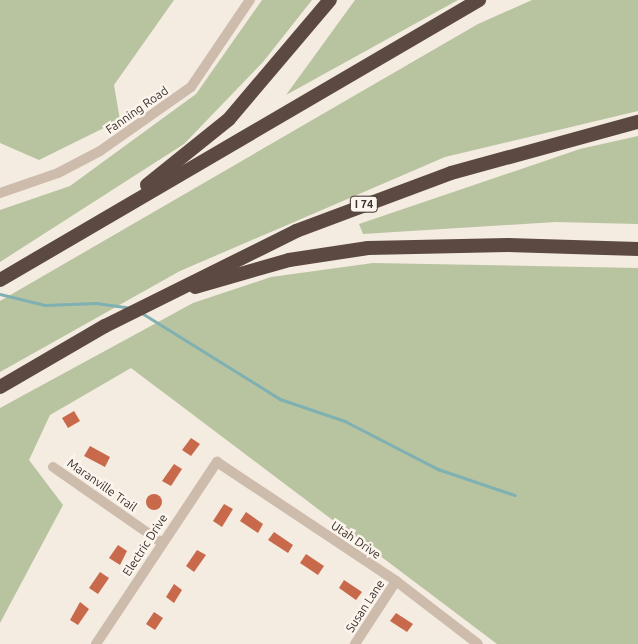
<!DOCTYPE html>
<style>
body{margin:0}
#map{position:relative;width:638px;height:644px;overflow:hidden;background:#f4ebe1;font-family:Ubuntu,sans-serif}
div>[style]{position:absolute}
.green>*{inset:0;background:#b8c4a0}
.stream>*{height:2.5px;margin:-1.25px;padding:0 1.25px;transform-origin:1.25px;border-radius:1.25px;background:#7fb0b2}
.building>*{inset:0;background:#c8694b}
.round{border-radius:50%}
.minor>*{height:10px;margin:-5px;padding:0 5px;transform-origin:5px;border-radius:5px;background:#cdbbac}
.highway>*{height:14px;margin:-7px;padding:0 7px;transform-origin:7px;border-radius:7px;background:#5c4a42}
span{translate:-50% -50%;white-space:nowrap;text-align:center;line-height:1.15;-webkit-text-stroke:5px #fbf5ee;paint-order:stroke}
.shield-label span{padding:1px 4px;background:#fbf5ee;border:1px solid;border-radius:4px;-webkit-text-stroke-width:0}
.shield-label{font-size:11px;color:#3b302b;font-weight:700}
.street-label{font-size:12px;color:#3b302b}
</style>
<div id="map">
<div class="green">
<i style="clip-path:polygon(0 0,174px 0,114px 85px,120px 120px,39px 160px,0 143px)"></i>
<i style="clip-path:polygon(262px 0,312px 0,263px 62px,184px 144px,0 262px,0 210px,70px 186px,196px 94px)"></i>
<i style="clip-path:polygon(355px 0,458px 0,286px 95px)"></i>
<i style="clip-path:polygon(532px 0,638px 0,638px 111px,445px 157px,180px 271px,0 372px,0 301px,478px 24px)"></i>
<i style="clip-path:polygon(638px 136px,638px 224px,556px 222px,363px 234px,359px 224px,580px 149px)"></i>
<i style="clip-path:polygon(373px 263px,638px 268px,638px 644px,497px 644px,131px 368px,50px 415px,29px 460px,63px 505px,0 623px,0 408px,193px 303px,271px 277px)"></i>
</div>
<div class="stream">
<i style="left:0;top:294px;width:46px;rotate:13.7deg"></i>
<i style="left:45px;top:305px;width:51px;rotate:-2.2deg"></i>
<i style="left:96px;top:303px;width:34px;rotate:8deg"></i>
<i style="left:142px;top:313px;width:163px;rotate:31.9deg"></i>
<i style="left:280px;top:399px;width:69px;rotate:18.7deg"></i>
<i style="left:345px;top:421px;width:105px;rotate:27.3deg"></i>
<i style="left:438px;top:469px;width:81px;rotate:18.7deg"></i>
</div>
<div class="building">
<i style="clip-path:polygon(74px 411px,80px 421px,68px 428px,62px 418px)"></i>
<i style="clip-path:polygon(191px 438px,200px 444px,191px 456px,182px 450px)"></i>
<i style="clip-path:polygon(90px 446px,110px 457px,105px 467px,84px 456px)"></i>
<i style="clip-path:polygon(174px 464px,182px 469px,171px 486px,162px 481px)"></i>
<i class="round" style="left:146px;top:494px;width:16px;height:16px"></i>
<i style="clip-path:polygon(224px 504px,233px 509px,222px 527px,213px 521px)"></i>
<i style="clip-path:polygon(246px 512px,263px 524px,258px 533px,240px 521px)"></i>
<i style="clip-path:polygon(274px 532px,293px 545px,288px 553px,268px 540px)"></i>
<i style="clip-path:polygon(118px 545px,127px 551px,120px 565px,109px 558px)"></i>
<i style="clip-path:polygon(197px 550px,206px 555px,194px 572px,186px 566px)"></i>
<i style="clip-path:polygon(306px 554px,324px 566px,318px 575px,300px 563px)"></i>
<i style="clip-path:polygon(100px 572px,109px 578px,98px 594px,89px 588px)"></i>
<i style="clip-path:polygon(344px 580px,362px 592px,356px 600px,339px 588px)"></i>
<i style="clip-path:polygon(174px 584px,182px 590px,174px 603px,166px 597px)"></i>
<i style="clip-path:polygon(80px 602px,89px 609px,78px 625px,70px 620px)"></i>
<i style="clip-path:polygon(154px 612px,163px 618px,155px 630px,146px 624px)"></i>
<i style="clip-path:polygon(396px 613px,413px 624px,407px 632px,390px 621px)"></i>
</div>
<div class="minor">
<i style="left:0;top:193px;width:61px;rotate:-19deg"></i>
<i style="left:58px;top:173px;width:47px;rotate:-27.6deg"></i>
<i style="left:100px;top:151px;width:111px;rotate:-35.1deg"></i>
<i style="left:191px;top:87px;width:105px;rotate:-55.9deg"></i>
<i style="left:53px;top:467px;width:131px;rotate:34.8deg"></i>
<i style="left:96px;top:644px;width:219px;rotate:-56.4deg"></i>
<i style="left:217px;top:462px;width:215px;rotate:33.6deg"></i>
<i style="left:396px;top:581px;width:103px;rotate:37.5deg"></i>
<i style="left:355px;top:644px;width:75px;rotate:-56.9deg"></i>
</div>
<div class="highway">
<i style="left:147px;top:185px;width:105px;rotate:-38.8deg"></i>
<i style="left:229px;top:119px;width:156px;rotate:-49.7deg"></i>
<i style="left:0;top:280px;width:555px;rotate:-30.31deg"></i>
<i style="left:195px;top:287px;width:98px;rotate:-16deg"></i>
<i style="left:289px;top:260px;width:80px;rotate:-8.6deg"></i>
<i style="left:368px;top:248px;width:140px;rotate:-1.2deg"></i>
<i style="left:508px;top:245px;width:130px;rotate:1.8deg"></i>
<i style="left:0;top:387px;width:121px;rotate:-30.2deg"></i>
<i style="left:105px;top:326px;width:213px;rotate:-26.4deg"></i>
<i style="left:296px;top:231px;width:165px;rotate:-20.5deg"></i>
<i style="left:451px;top:173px;width:194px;rotate:-15.3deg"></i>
</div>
<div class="shield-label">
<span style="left:364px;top:204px">I 74</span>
</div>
<div class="street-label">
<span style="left:137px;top:110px;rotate:-35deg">Fanning Road</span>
<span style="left:102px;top:485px;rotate:35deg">Maranville Trail</span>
<span style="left:356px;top:540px;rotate:34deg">Utah Drive</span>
<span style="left:145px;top:545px;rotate:-57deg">Electric Drive</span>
<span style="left:365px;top:606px;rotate:-57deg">Susan Lane</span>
</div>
</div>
